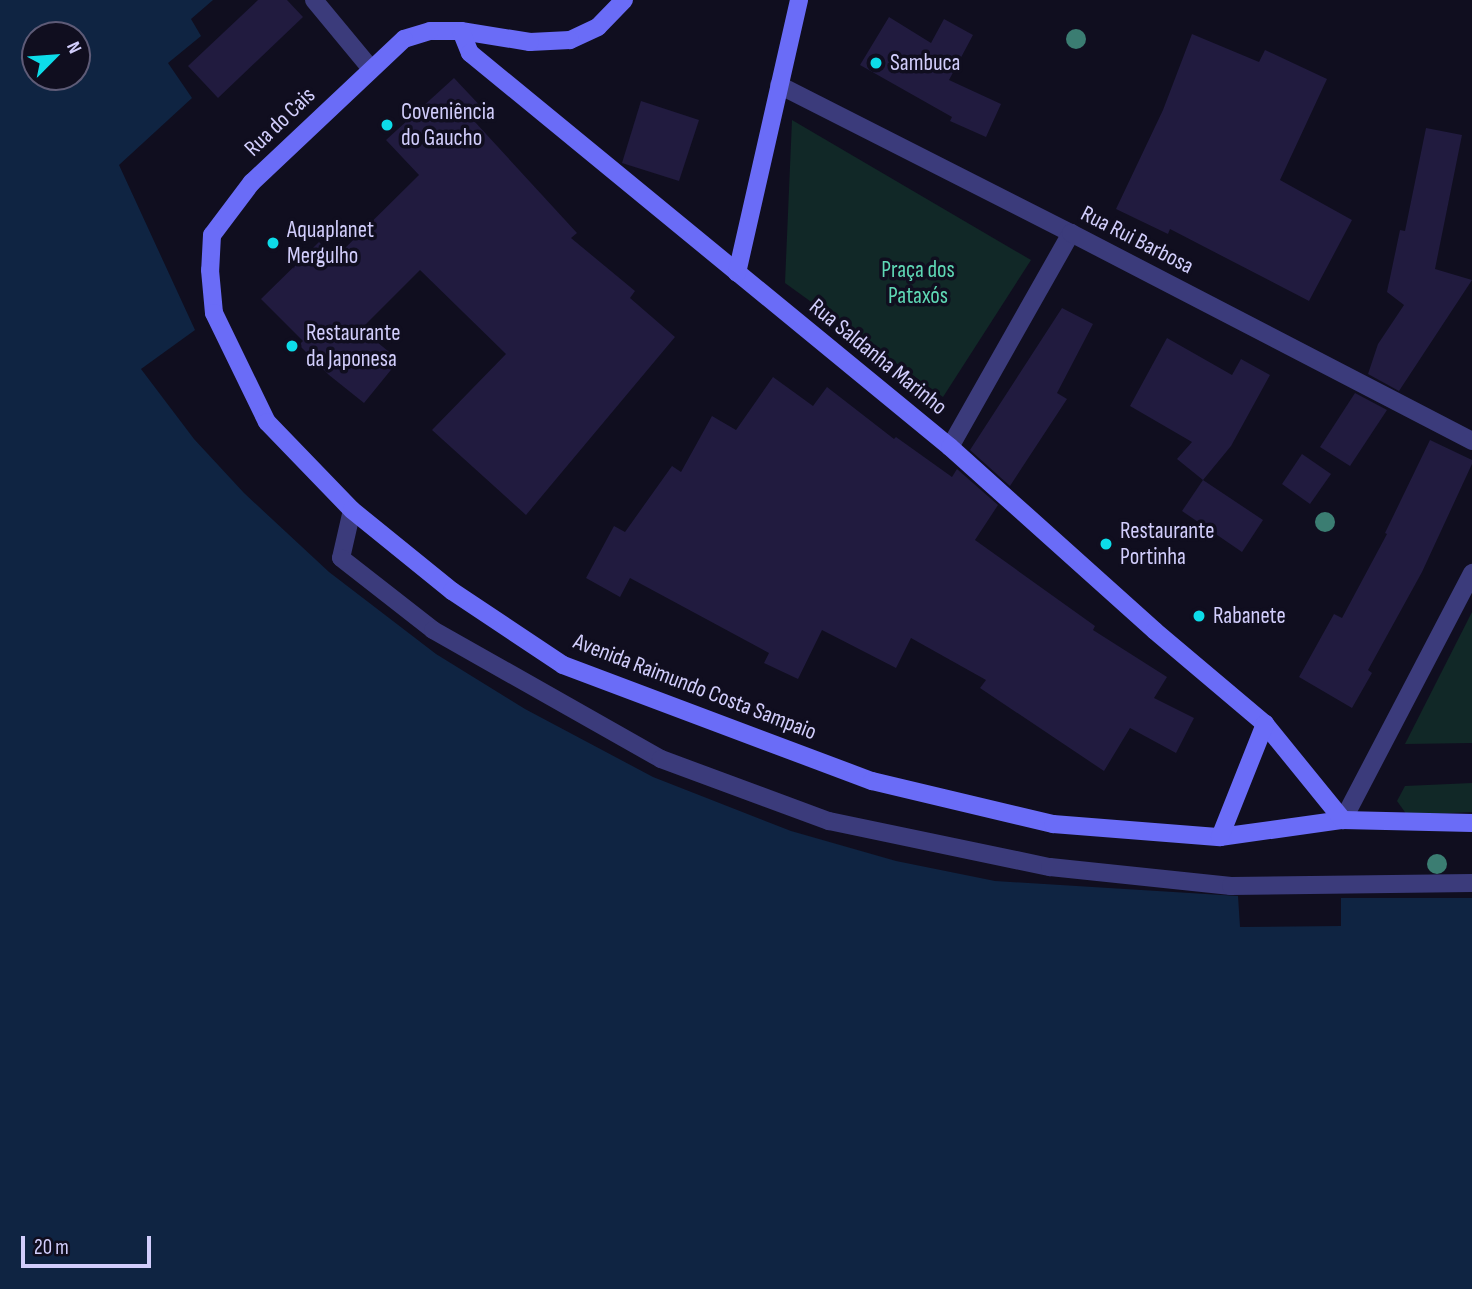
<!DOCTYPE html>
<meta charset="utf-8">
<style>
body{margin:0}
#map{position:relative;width:1472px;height:1289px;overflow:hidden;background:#100e1f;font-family:"Sofia Sans Condensed",sans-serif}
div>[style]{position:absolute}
.green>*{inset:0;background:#112827}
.water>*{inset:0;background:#0f2442}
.building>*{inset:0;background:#211b3f}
.pedestrian>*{height:18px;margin:-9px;padding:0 9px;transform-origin:9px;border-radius:9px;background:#3b3b7b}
.minor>*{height:18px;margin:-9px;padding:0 9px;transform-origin:9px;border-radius:9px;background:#3b3b7b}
.tertiary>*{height:18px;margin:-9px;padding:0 9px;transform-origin:9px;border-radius:9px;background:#3b3b7b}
.secondary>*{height:18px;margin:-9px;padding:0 9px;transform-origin:9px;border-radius:9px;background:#6a6cf7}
.trees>*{width:20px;height:20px;margin:-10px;border-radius:50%;background:#3b7d72}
.dots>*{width:19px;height:19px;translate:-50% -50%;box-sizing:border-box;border:4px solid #100e1f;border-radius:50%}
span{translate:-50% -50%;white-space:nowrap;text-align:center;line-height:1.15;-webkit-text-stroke:7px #100e1f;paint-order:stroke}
.poi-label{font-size:23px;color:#d2cefc}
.left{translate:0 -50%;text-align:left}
.street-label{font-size:23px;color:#d2cefc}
.park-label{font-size:23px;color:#5fd8b5}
.north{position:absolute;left:21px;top:21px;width:70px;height:70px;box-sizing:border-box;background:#100e1f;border:2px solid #5e5b77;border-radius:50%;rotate:65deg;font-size:19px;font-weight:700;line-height:28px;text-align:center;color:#d2cefc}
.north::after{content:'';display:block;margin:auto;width:24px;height:32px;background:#0ddce9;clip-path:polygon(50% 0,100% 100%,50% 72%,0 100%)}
.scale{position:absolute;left:21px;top:1236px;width:130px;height:32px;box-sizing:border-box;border:4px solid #d2cefc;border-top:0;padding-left:9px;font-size:21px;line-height:24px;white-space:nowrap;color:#d2cefc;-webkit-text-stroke:5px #100e1f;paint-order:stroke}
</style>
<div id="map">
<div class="green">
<i style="clip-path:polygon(792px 120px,1031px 260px,943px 397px,785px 283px)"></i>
<i style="clip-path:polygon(1472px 612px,1472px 743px,1405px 744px)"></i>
<i style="clip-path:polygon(1472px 783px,1472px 812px,1407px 815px,1397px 801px,1405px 786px)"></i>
</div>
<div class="water">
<i style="clip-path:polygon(evenodd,0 0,213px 0,191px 19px,201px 36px,168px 63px,192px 98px,119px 165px,195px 330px,141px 369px,194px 439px,244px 493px,329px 572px,436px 654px,525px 709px,653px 777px,791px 831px,896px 861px,995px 881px,1238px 896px,1240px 927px,1341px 926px,1341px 898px,1472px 898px,1472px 1289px,0 1289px,0 0,77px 35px,77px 77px,35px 77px,35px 35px,77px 35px)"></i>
</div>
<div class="building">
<i style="clip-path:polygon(258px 0,287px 0,303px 17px,218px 98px,188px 66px)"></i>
<i style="clip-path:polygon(889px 17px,931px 43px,944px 19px,973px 35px,949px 80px,1001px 104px,986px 137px,950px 121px,952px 117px,860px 65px)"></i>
<i style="clip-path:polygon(1192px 34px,1259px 62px,1265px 50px,1327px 79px,1280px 180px,1352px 220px,1309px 301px,1170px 229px,1168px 234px,1116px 209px,1163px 110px)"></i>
<i style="clip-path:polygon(454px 78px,486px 112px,475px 122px,577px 233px,571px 238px,635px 291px,630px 298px,675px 337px,526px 515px,432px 430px,506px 354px,420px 270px,361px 329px,399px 360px,364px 403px,329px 375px,299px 345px,303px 341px,261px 299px,319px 242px,335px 258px,419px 175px,386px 140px)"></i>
<i style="clip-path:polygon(641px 101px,699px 120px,679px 181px,622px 163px)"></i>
<i style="clip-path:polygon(1426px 128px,1462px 135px,1435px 269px,1472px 280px,1399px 391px,1368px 374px,1378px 344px,1404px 305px,1387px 292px,1400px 230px,1405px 231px)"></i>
<i style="clip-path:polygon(1062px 308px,1093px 324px,1057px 393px,1067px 399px,1010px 486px,970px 450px)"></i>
<i style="clip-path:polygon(1167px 338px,1232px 375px,1241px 359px,1270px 375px,1231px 446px,1203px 480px,1177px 459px,1192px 442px,1130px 406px)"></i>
<i style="clip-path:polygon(773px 377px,813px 406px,827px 387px,894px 439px,896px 437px,952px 477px,957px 469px,998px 505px,975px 540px,1095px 626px,1093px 630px,1167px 677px,1154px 698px,1194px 718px,1176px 753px,1130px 728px,1104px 771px,980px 688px,986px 680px,911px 638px,896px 668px,822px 630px,798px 679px,764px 663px,769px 653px,630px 578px,620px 597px,586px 578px,614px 526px,625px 532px,672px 466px,681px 472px,712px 416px,736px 430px)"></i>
<i style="clip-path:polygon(1355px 393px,1387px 410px,1350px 466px,1320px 447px)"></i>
<i style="clip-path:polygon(1430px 440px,1472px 460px,1472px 464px,1422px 572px,1368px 670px,1372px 673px,1352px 708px,1299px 677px,1334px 614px,1342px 618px,1387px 534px,1385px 533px)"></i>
<i style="clip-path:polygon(1302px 454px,1331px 474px,1310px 504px,1282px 484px)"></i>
<i style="clip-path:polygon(1203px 480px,1263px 520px,1242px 552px,1182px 511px)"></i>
</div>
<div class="pedestrian">
<i style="left:314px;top:0;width:89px;rotate:50.4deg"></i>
<i style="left:779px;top:85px;width:327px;rotate:26.9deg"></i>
<i style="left:352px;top:510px;width:49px;rotate:102.9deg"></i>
<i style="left:341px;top:558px;width:117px;rotate:38deg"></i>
<i style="left:433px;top:630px;width:262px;rotate:29.5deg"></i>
<i style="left:661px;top:759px;width:179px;rotate:20.3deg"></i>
<i style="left:829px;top:821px;width:226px;rotate:11.8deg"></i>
<i style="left:1050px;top:867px;width:182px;rotate:6deg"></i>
<i style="left:1231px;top:886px;width:241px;rotate:-0.7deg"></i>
</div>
<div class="minor">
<i style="left:950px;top:447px;width:246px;rotate:-60.5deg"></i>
<i style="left:1071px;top:233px;width:452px;rotate:27.4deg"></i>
</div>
<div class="tertiary">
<i style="left:1343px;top:820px;width:279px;rotate:-62.4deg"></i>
</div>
<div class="secondary">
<i style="left:624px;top:0;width:37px;rotate:134deg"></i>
<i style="left:598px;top:27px;width:31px;rotate:155deg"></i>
<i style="left:570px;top:40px;width:40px;rotate:177.1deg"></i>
<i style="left:530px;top:42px;width:70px;rotate:-170.9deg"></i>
<i style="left:461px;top:31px;width:31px;rotate:180deg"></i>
<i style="left:430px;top:31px;width:27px;rotate:163deg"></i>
<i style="left:404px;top:39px;width:209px;rotate:136.7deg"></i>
<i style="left:252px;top:182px;width:66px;rotate:127deg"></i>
<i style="left:212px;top:235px;width:35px;rotate:93deg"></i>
<i style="left:210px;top:270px;width:43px;rotate:84.7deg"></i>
<i style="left:214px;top:313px;width:121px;rotate:64.1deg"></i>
<i style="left:267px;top:422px;width:122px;rotate:46deg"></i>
<i style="left:352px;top:510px;width:129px;rotate:39deg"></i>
<i style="left:452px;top:591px;width:133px;rotate:33.7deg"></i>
<i style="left:563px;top:665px;width:330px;rotate:20.6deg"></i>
<i style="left:872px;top:781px;width:186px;rotate:13.4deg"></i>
<i style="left:1053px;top:824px;width:168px;rotate:4.5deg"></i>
<i style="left:1220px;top:837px;width:124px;rotate:-7.9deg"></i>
<i style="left:1343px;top:820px;width:129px;rotate:1.3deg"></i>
<i style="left:461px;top:31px;width:24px;rotate:68deg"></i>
<i style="left:470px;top:53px;width:621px;rotate:39.38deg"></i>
<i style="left:950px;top:447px;width:275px;rotate:41.9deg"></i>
<i style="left:1155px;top:631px;width:144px;rotate:40.2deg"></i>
<i style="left:1265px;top:724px;width:124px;rotate:50.9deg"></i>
<i style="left:737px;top:273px;width:280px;rotate:-77.2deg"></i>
<i style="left:1220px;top:837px;width:122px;rotate:-68.3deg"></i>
</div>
<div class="trees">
<i style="left:1076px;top:39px"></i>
<i style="left:1325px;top:522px"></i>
<i style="left:1437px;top:864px"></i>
</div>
<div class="dots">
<i style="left:876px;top:63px;background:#0ddce9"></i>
<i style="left:387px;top:125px;background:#0ddce9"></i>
<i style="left:273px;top:243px;background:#0ddce9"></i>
<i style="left:292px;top:346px;background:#0ddce9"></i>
<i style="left:1106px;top:544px;background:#0ddce9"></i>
<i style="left:1199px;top:616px;background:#0ddce9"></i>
</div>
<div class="poi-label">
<span class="left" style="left:890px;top:63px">Sambuca</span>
<span class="left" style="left:401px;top:125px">Coveniência<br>do Gaucho</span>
<span class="left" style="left:287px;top:243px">Aquaplanet<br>Mergulho</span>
<span class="left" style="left:306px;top:346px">Restaurante<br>da Japonesa</span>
<span class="left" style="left:1120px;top:544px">Restaurante<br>Portinha</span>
<span class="left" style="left:1213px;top:616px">Rabanete</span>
</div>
<div class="street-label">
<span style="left:280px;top:122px;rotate:-44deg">Rua do Cais</span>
<span style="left:1137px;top:240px;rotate:27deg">Rua Rui Barbosa</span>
<span style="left:878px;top:357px;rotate:39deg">Rua Saldanha Marinho</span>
<span style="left:695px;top:687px;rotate:21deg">Avenida Raimundo Costa Sampaio</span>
</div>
<div class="park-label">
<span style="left:918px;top:283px">Praça dos<br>Pataxós</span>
</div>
<div class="north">N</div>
<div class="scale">20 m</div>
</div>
